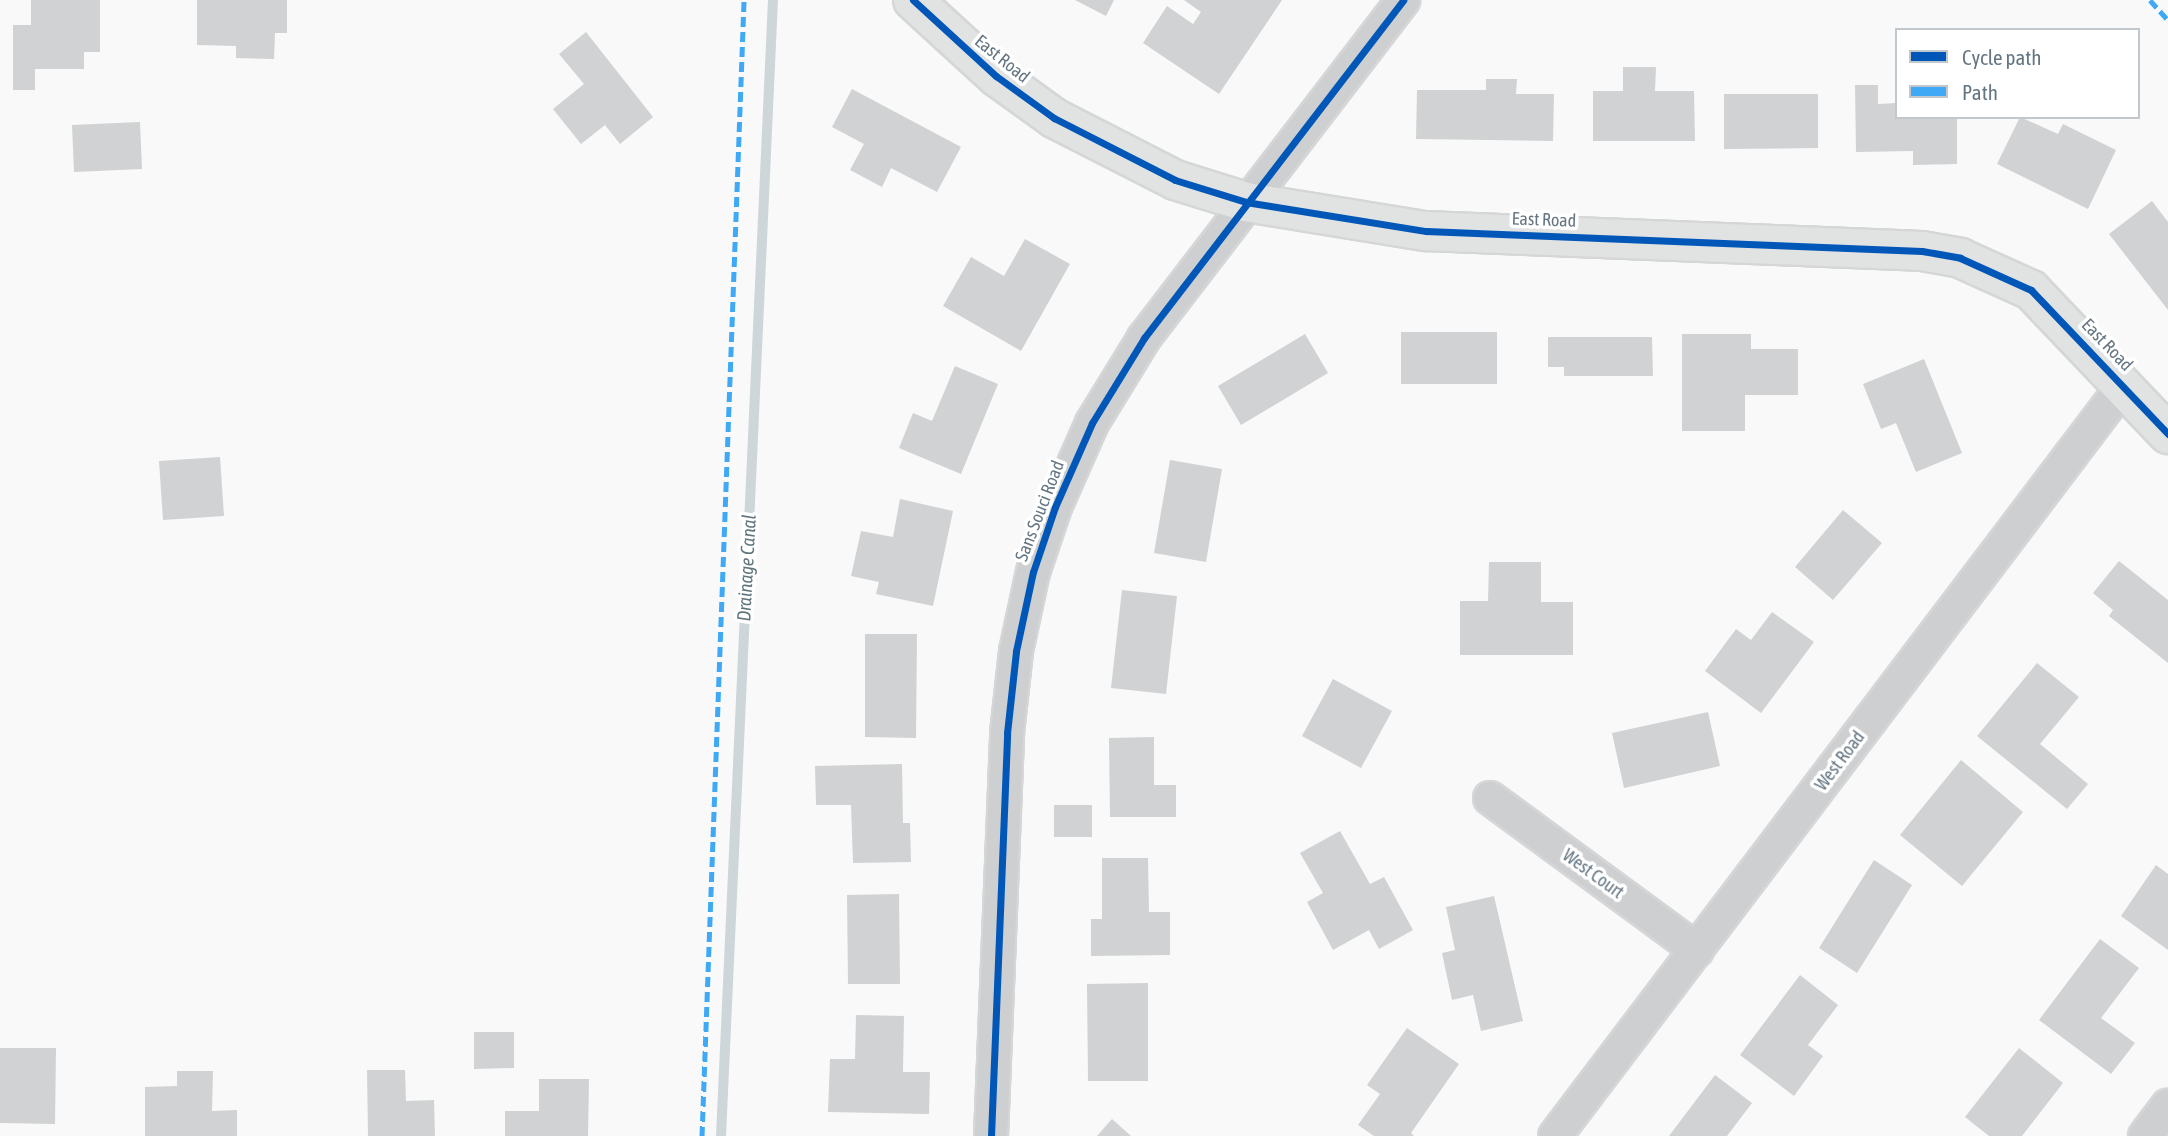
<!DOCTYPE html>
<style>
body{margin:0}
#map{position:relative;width:2168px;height:1136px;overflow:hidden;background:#f9f9f9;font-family:"Asap Condensed",sans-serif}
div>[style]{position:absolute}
.stream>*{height:10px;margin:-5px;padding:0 5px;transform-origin:5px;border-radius:5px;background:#ced6d9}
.building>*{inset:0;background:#d0d2d3}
.roads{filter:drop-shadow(2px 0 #d5d6d7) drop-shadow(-2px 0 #d5d6d7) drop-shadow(0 2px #d5d6d7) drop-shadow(0 -2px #d5d6d7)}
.street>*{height:32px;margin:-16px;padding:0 16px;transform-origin:16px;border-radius:16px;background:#cecfd0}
.secondary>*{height:38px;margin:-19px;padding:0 19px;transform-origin:19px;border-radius:19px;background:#e1e2e2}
.quiet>*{height:5px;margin-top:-2.5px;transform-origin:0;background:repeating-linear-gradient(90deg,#3fa9f5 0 10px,transparent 0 15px)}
.cycleway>*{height:7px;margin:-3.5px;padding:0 3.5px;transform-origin:3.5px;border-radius:3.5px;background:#0057b8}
span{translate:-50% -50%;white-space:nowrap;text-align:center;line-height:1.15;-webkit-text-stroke:7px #fff;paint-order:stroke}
.street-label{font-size:18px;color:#657683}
.water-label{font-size:19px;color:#60757c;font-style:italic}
.legend{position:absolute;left:1895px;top:28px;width:245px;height:91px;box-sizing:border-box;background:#fff;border:2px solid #c1c8cd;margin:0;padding:9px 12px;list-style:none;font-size:21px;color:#657683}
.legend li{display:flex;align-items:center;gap:14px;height:35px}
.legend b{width:35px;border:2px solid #c1c8cd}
</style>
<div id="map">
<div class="stream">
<i style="left:721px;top:1136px;width:1137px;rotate:-87.38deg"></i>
</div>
<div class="building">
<i style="clip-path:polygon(31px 0,100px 0,100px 52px,84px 52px,84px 69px,35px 69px,35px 90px,13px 90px,13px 25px,31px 25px)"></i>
<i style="clip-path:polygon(197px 0,287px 0,287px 33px,275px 33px,274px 59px,236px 58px,236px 46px,197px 45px)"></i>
<i style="clip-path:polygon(1075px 0,1114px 0,1106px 16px)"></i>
<i style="clip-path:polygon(1184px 0,1282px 0,1219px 94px,1143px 43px,1167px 6px,1193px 24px,1201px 12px)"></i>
<i style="clip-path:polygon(586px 32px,653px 117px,620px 144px,605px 125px,581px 144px,553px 109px,584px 84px,559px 54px)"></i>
<i style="clip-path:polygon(1623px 67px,1656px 67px,1655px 91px,1694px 91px,1695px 141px,1593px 141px,1593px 91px,1623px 91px)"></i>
<i style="clip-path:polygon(1486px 79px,1517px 79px,1516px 94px,1554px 94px,1553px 141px,1416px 139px,1417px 90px,1486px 90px)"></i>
<i style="clip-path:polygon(1855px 85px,1878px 85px,1878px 104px,1897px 103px,1897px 117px,1957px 117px,1957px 164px,1913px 165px,1913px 151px,1856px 152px)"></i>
<i style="clip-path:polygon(852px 89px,961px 147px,937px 192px,891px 168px,882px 187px,850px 170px,864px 144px,832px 127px)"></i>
<i style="clip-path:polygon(1724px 94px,1818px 94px,1818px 148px,1724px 149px)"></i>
<i style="clip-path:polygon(2020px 117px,2058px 134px,2063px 124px,2116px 150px,2088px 209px,1997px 164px)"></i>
<i style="clip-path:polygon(140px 122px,142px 169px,74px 172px,72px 125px)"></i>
<i style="clip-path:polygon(2152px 201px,2168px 222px,2168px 310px,2109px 234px)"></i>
<i style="clip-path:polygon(1025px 239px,1070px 264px,1021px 351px,943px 306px,971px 257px,1004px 276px)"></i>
<i style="clip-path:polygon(1401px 332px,1497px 332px,1497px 384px,1401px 384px)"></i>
<i style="clip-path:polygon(1305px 334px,1328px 373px,1241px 425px,1218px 386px)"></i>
<i style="clip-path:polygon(1682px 334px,1751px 334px,1751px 349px,1798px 349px,1798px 395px,1745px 395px,1745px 431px,1682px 431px)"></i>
<i style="clip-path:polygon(1548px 337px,1652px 337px,1653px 376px,1564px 376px,1564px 367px,1548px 367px)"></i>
<i style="clip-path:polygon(1924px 359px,1962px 453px,1916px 472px,1896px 423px,1881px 429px,1863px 384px)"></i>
<i style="clip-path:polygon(955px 366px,998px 384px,961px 474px,899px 448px,913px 413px,932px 421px)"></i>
<i style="clip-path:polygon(220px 457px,224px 516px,163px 520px,159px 461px)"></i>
<i style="clip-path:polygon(1170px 460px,1222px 469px,1206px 562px,1154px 553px)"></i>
<i style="clip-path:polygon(900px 499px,953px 511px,933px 606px,876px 594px,879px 582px,851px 576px,861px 531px,893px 537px)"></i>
<i style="clip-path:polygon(1843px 510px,1882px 543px,1833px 600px,1795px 567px)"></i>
<i style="clip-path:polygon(2119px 561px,2168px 600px,2168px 663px,2109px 616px,2113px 610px,2093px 593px)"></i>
<i style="clip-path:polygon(1489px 562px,1541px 562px,1541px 602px,1573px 602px,1573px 655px,1460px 655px,1460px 601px,1488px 601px)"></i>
<i style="clip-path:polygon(1122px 590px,1177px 596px,1166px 694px,1111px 688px)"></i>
<i style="clip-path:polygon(1772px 612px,1814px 642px,1761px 713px,1705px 671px,1736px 629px,1751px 640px)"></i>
<i style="clip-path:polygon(865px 634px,917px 634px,916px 738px,865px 737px)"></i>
<i style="clip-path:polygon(2037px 663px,2079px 697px,2040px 744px,2088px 784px,2067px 809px,1977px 736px)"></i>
<i style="clip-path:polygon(1333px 679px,1392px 711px,1361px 768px,1302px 736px)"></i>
<i style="clip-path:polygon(1708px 712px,1720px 766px,1624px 788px,1612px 733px)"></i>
<i style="clip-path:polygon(1154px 737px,1154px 785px,1176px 785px,1176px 817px,1110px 817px,1109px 738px)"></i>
<i style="clip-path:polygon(1961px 760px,2023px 812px,1962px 886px,1900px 835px)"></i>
<i style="clip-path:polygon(902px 764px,903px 823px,910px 823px,911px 862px,853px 863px,851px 805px,816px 805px,815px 766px)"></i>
<i style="clip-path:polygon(1054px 805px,1092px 805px,1092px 837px,1054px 837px)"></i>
<i style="clip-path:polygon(1340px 831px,1370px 884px,1384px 877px,1413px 930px,1379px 949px,1369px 930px,1333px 950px,1307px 902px,1323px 893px,1300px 853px)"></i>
<i style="clip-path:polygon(1102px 858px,1148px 858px,1149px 912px,1170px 912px,1170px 955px,1091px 956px,1091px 919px,1102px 919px)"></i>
<i style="clip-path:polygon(1874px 860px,1912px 885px,1857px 973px,1819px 948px)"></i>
<i style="clip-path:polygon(2156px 865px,2168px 874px,2168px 950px,2121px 916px)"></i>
<i style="clip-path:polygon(899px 894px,900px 984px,848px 984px,847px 895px)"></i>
<i style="clip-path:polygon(1494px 896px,1523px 1021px,1481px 1031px,1473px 995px,1452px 1000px,1442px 953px,1455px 950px,1446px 907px)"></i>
<i style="clip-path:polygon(2100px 939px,2139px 968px,2101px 1018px,2135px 1043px,2111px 1074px,2039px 1020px)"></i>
<i style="clip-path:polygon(1800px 975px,1838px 1005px,1808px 1045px,1823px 1056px,1794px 1096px,1740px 1055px)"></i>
<i style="clip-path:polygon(1148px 983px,1148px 1081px,1088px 1081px,1087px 984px)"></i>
<i style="clip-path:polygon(856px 1015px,904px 1016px,903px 1072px,930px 1072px,929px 1114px,828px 1112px,830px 1059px,855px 1059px)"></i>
<i style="clip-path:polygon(1407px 1028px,1459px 1064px,1411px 1133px,1414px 1136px,1374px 1136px,1358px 1125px,1380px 1094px,1367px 1085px)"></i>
<i style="clip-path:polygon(474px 1032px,514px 1032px,514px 1068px,474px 1069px)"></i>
<i style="clip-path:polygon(0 1048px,56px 1048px,55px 1124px,0 1123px)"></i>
<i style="clip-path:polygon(2019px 1048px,2063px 1083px,2022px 1136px,1989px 1136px,1965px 1117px)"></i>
<i style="clip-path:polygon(367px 1070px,405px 1070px,406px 1101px,434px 1100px,435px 1136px,368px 1136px)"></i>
<i style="clip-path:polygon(177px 1071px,213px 1071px,212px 1111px,237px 1110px,237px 1136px,145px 1136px,145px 1087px,177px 1086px)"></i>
<i style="clip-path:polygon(1715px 1075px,1752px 1103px,1727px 1136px,1669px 1136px)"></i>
<i style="clip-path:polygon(539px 1079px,589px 1079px,588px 1136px,505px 1136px,505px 1111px,539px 1111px)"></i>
<i style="clip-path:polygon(1112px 1119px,1131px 1136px,1097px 1136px)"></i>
</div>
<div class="roads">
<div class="street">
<i style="left:1490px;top:798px;width:257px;rotate:36.3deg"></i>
<i style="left:991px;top:1136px;width:403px;rotate:-87.7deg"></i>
<i style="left:1007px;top:733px;width:82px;rotate:-83.7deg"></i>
<i style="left:1016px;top:651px;width:81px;rotate:-77.9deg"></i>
<i style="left:1033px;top:572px;width:69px;rotate:-71.3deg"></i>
<i style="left:1055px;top:507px;width:92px;rotate:-66.2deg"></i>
<i style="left:1092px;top:423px;width:100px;rotate:-58.5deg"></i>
<i style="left:1144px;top:338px;width:426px;rotate:-52.5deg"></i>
<i style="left:1555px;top:1136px;width:942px;rotate:-52.85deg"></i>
<i style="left:2145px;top:1136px;width:38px;rotate:-53deg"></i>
</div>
<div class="secondary">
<i style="left:913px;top:0;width:113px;rotate:42.5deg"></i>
<i style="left:996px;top:76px;width:72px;rotate:35.9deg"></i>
<i style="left:1054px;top:118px;width:136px;rotate:27.1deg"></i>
<i style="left:1175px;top:180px;width:74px;rotate:17.2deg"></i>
<i style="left:1246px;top:202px;width:182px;rotate:9.2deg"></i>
<i style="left:1426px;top:231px;width:496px;rotate:2.3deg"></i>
<i style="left:1922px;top:251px;width:39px;rotate:10deg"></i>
<i style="left:1960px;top:258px;width:78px;rotate:24.3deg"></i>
<i style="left:2031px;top:290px;width:199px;rotate:46.4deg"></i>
</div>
</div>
<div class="quiet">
<i style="left:2150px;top:0;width:27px;rotate:48deg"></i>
<i style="left:702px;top:1136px;width:1137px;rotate:-87.88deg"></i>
</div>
<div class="cycleway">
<i style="left:913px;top:0;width:113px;rotate:42.5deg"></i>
<i style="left:996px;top:76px;width:72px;rotate:35.9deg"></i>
<i style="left:1054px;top:118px;width:136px;rotate:27.1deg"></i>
<i style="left:1175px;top:180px;width:74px;rotate:17.2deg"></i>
<i style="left:1246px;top:202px;width:182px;rotate:9.2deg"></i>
<i style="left:1426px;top:231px;width:496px;rotate:2.3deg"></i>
<i style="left:1922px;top:251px;width:39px;rotate:10deg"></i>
<i style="left:1960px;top:258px;width:78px;rotate:24.3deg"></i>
<i style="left:2031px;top:290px;width:199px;rotate:46.4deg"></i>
<i style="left:991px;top:1136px;width:403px;rotate:-87.7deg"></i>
<i style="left:1007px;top:733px;width:82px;rotate:-83.7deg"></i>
<i style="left:1016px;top:651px;width:81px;rotate:-77.9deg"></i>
<i style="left:1033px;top:572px;width:69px;rotate:-71.3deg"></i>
<i style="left:1055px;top:507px;width:92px;rotate:-66.2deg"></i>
<i style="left:1092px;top:423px;width:100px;rotate:-58.5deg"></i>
<i style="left:1144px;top:338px;width:426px;rotate:-52.5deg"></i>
</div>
<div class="street-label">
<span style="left:1002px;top:59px;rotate:39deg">East Road</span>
<span style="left:1544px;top:220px;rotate:2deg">East Road</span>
<span style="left:2107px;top:345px;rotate:46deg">East Road</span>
<span style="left:1040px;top:511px;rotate:-69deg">Sans Souci Road</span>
<span style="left:1840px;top:761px;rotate:-53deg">West Road</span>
<span style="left:1593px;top:874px;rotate:36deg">West Court</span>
</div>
<div class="water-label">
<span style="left:747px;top:568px;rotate:-87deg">Drainage Canal</span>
</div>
<ul class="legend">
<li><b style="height:9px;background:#0057b8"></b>Cycle path</li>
<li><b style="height:9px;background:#3fa9f5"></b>Path</li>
</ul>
</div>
